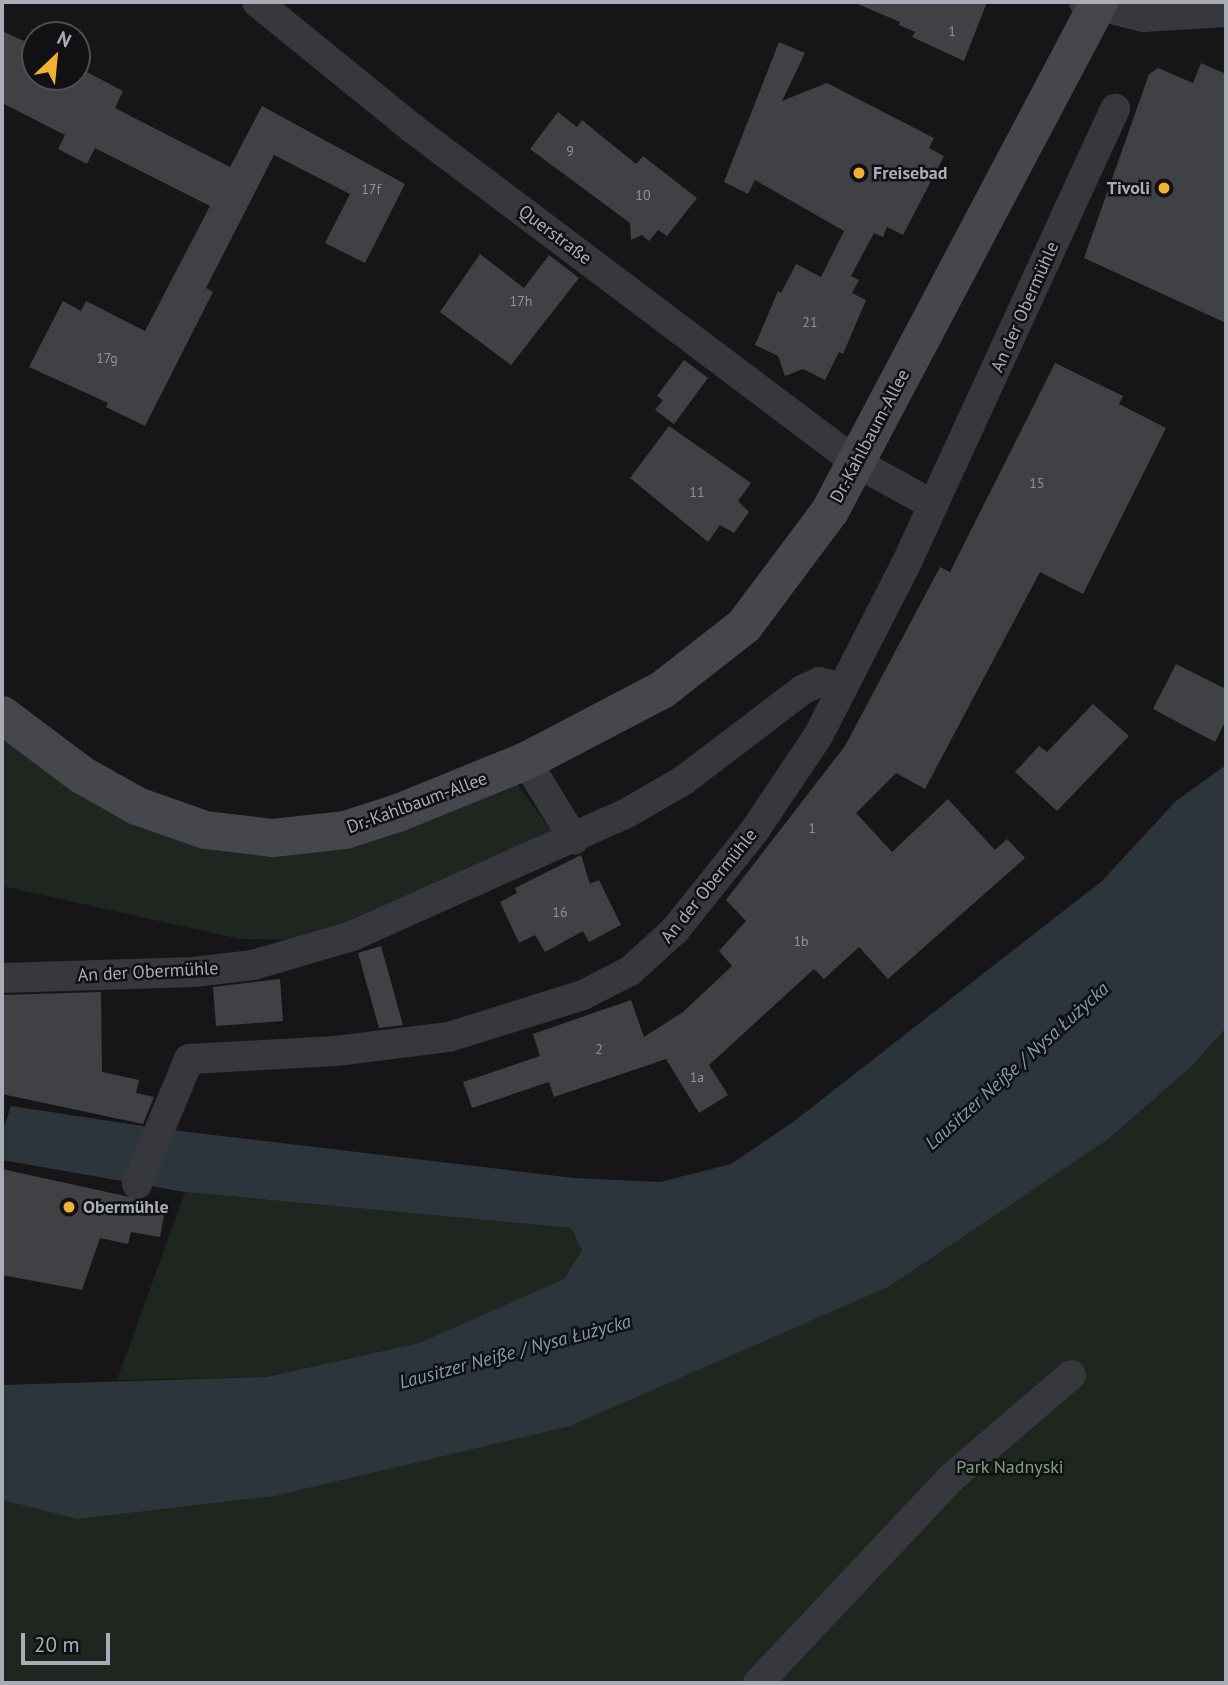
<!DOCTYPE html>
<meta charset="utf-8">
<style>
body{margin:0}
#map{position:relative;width:1228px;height:1685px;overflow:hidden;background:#161618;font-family:"PT Sans",sans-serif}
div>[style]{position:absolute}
.green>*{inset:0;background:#1e261f}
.water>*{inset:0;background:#2c353c}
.building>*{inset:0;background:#404145}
.street>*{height:30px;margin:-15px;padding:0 15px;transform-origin:15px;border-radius:15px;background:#37383d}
.secondary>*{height:38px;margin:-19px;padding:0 19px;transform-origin:19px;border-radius:19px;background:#45474d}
.dots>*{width:19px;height:19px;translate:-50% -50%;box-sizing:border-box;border:4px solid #111113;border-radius:50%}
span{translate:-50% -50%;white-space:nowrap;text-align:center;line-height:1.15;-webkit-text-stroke:5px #111113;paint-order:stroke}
.number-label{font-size:14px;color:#8e929b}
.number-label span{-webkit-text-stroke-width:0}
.poi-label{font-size:18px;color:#a8adb8;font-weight:700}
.left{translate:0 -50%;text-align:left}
.right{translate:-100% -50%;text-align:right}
.street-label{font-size:18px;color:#a8adb8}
.park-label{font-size:18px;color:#7fa381}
.water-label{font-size:19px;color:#7f9bb3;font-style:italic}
.frame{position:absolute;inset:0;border:4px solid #a8adb8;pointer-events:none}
.north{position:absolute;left:21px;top:21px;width:70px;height:70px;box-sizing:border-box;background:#111113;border:2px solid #4d4f55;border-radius:50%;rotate:26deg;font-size:19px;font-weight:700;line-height:28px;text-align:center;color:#a8adb8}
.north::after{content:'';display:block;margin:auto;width:24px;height:32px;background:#f2b134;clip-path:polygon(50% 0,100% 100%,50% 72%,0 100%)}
.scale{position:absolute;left:21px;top:1633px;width:89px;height:32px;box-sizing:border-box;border:4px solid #a8adb8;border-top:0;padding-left:9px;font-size:21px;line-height:24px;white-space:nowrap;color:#a8adb8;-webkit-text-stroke:5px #111113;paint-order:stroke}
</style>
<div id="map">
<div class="green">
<i style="clip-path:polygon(2px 731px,207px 843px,517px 784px,559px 841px,344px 929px,298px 940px,240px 939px,2px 886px)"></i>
<i style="clip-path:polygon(1226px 1028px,1226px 1683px,2px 1683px,2px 1500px,77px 1519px,1107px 1140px,1191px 1067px)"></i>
<i style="clip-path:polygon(185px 1192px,571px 1228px,582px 1250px,564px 1279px,419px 1343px,266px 1377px,117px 1380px)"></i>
</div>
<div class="water">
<i style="clip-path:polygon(1226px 765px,1226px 1028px,1191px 1067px,1107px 1140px,888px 1287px,570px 1426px,274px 1496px,77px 1519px,2px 1500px,2px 1385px,266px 1377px,419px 1343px,564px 1279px,582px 1250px,571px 1228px,185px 1192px,2px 1160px,2px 1133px,11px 1106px,163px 1129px,574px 1178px,660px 1182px,731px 1164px,793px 1122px,1102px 881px,1176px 801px)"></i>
</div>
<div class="building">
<i style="clip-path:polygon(853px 2px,987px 2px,964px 61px,912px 37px,915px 32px,899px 25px,900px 22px)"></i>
<i style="clip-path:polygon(2px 31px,35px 46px,35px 77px,77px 77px,77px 67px,123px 91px,115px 108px,230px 167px,262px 106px,405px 184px,365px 263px,325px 243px,350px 194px,274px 155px,206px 288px,213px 292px,145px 426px,106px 407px,108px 403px,29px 367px,63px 301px,81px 311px,86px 301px,145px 331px,210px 206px,95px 148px,87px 164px,58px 149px,65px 135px,2px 103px)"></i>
<i style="clip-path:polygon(779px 42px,805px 53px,782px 101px,827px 83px,934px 138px,929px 148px,944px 156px,903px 235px,887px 227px,883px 237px,874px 233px,851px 276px,859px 280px,852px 293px,866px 300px,843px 354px,839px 352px,825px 380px,803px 369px,785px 376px,778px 356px,755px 345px,778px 291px,781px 293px,796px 264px,821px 277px,844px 231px,755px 180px,748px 194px,724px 182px)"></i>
<i style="clip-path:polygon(1201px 63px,1226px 74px,1226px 323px,1084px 258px,1149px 74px,1158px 68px,1193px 83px)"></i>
<i style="clip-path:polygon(558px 112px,577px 127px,582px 120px,636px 164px,643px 156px,697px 198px,667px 236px,658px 230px,649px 241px,642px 235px,631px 240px,630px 223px,530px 149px)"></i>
<i style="clip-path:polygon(480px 254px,524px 288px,549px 255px,579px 278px,511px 365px,440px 312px)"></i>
<i style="clip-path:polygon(684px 360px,708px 378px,674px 424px,655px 410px,663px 400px,657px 396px)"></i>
<i style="clip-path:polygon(1055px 363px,1123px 396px,1119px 404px,1166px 428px,1083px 594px,1040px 572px,925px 789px,896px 773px,856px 813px,892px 852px,948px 799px,995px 850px,1007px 839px,1025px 858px,888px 979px,859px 947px,824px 979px,814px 969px,709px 1065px,728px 1095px,699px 1113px,666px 1059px,554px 1097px,549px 1082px,472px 1108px,463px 1082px,540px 1056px,533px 1034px,631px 1000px,644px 1037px,683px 1012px,732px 966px,719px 951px,746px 921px,726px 900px,845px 746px,940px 567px,950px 572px)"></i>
<i style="clip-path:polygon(669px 426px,751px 483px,738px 501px,749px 512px,734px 533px,720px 525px,708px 542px,630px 478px)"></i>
<i style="clip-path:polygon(1176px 664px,1226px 689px,1226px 720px,1215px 742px,1153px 709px)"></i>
<i style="clip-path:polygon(1093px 704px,1129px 736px,1057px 811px,1015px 772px,1039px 746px,1047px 752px)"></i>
<i style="clip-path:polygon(581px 855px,590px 884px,599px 880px,621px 925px,589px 942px,583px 931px,545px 952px,535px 935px,519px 943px,500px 902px,517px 893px,515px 888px)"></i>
<i style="clip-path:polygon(381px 946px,403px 1025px,379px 1028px,358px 953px)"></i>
<i style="clip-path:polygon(280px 979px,283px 1021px,216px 1026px,213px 987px)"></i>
<i style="clip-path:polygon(101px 992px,102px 1072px,139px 1080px,136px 1093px,154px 1097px,143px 1124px,2px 1094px,2px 995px)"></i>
<i style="clip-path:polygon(2px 1169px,166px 1205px,160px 1237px,131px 1232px,128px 1244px,100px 1238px,82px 1290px,2px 1275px)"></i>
</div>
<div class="street">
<i style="left:257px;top:2px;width:200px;rotate:39.1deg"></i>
<i style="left:412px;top:128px;width:557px;rotate:36.97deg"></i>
<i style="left:857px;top:463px;width:87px;rotate:28.9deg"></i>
<i style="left:1084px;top:2px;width:61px;rotate:14.3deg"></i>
<i style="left:1143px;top:17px;width:83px;rotate:-3.4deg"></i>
<i style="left:526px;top:761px;width:92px;rotate:58.4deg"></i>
<i style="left:2px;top:978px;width:192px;rotate:-1.8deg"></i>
<i style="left:194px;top:972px;width:59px;rotate:-6.8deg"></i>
<i style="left:253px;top:965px;width:103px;rotate:-16.3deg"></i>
<i style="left:352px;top:936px;width:301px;rotate:-24.1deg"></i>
<i style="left:627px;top:813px;width:66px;rotate:-30.1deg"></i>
<i style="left:684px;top:780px;width:148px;rotate:-37.3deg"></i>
<i style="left:802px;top:690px;width:19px;rotate:-25deg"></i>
<i style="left:819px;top:682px;width:23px;rotate:13deg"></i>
<i style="left:137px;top:1184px;width:135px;rotate:-67.4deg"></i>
<i style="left:189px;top:1059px;width:147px;rotate:-3.1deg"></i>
<i style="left:336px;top:1051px;width:114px;rotate:-7.1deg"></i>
<i style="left:449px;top:1037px;width:140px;rotate:-17.4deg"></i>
<i style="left:583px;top:995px;width:53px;rotate:-27.1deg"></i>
<i style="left:630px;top:971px;width:61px;rotate:-42.3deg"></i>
<i style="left:675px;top:930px;width:128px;rotate:-51.3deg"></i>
<i style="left:755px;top:830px;width:113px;rotate:-56.2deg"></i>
<i style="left:818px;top:736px;width:193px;rotate:-62.9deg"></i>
<i style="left:906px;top:564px;width:501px;rotate:-65.33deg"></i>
<i style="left:758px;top:1683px;width:282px;rotate:-46.7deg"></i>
<i style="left:951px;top:1478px;width:158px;rotate:-40.6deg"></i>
</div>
<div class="secondary">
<i style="left:2px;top:715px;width:100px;rotate:36.9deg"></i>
<i style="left:82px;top:775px;width:63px;rotate:29.4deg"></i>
<i style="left:137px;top:806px;width:72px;rotate:19.4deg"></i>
<i style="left:205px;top:830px;width:68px;rotate:6.7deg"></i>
<i style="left:273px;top:838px;width:72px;rotate:-6.3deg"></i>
<i style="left:345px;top:830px;width:56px;rotate:-17.8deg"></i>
<i style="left:398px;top:813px;width:138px;rotate:-22.1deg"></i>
<i style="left:526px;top:761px;width:153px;rotate:-27.6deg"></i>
<i style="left:662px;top:690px;width:104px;rotate:-38deg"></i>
<i style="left:744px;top:626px;width:144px;rotate:-53.2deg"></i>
<i style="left:830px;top:511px;width:576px;rotate:-62.14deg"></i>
</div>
<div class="dots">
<i style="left:859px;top:173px;background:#f2b134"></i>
<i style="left:1164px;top:188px;background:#f2b134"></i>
<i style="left:69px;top:1207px;background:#f2b134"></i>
</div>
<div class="number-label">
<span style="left:952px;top:31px">1</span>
<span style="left:570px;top:151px">9</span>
<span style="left:371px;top:189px">17f</span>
<span style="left:643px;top:195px">10</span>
<span style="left:521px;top:301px">17h</span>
<span style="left:810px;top:322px">21</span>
<span style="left:107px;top:358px">17g</span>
<span style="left:1037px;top:483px">15</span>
<span style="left:697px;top:492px">11</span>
<span style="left:812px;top:828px">1</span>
<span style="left:560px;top:912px">16</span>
<span style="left:801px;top:941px">1b</span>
<span style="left:599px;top:1049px">2</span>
<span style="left:697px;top:1077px">1a</span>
</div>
<div class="poi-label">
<span class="left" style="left:873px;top:173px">Freisebad</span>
<span class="right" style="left:1150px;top:188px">Tivoli</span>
<span class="left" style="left:83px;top:1207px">Obermühle</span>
</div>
<div class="street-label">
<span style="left:555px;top:235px;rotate:37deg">Querstraße</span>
<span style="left:1025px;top:307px;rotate:-66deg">An der Obermühle</span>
<span style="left:870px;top:436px;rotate:-62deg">Dr.-Kahlbaum-Allee</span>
<span style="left:417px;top:803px;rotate:-20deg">Dr.-Kahlbaum-Allee</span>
<span style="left:709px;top:886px;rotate:-51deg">An der Obermühle</span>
<span style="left:148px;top:972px;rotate:-3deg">An der Obermühle</span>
</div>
<div class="park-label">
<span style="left:1010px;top:1467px">Park Nadnyski</span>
</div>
<div class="water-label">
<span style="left:1017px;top:1066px;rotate:-42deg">Lausitzer Neiße / Nysa Łużycka</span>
<span style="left:515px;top:1352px;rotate:-15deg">Lausitzer Neiße / Nysa Łużycka</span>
</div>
<div class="frame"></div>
<div class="north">N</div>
<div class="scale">20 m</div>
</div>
